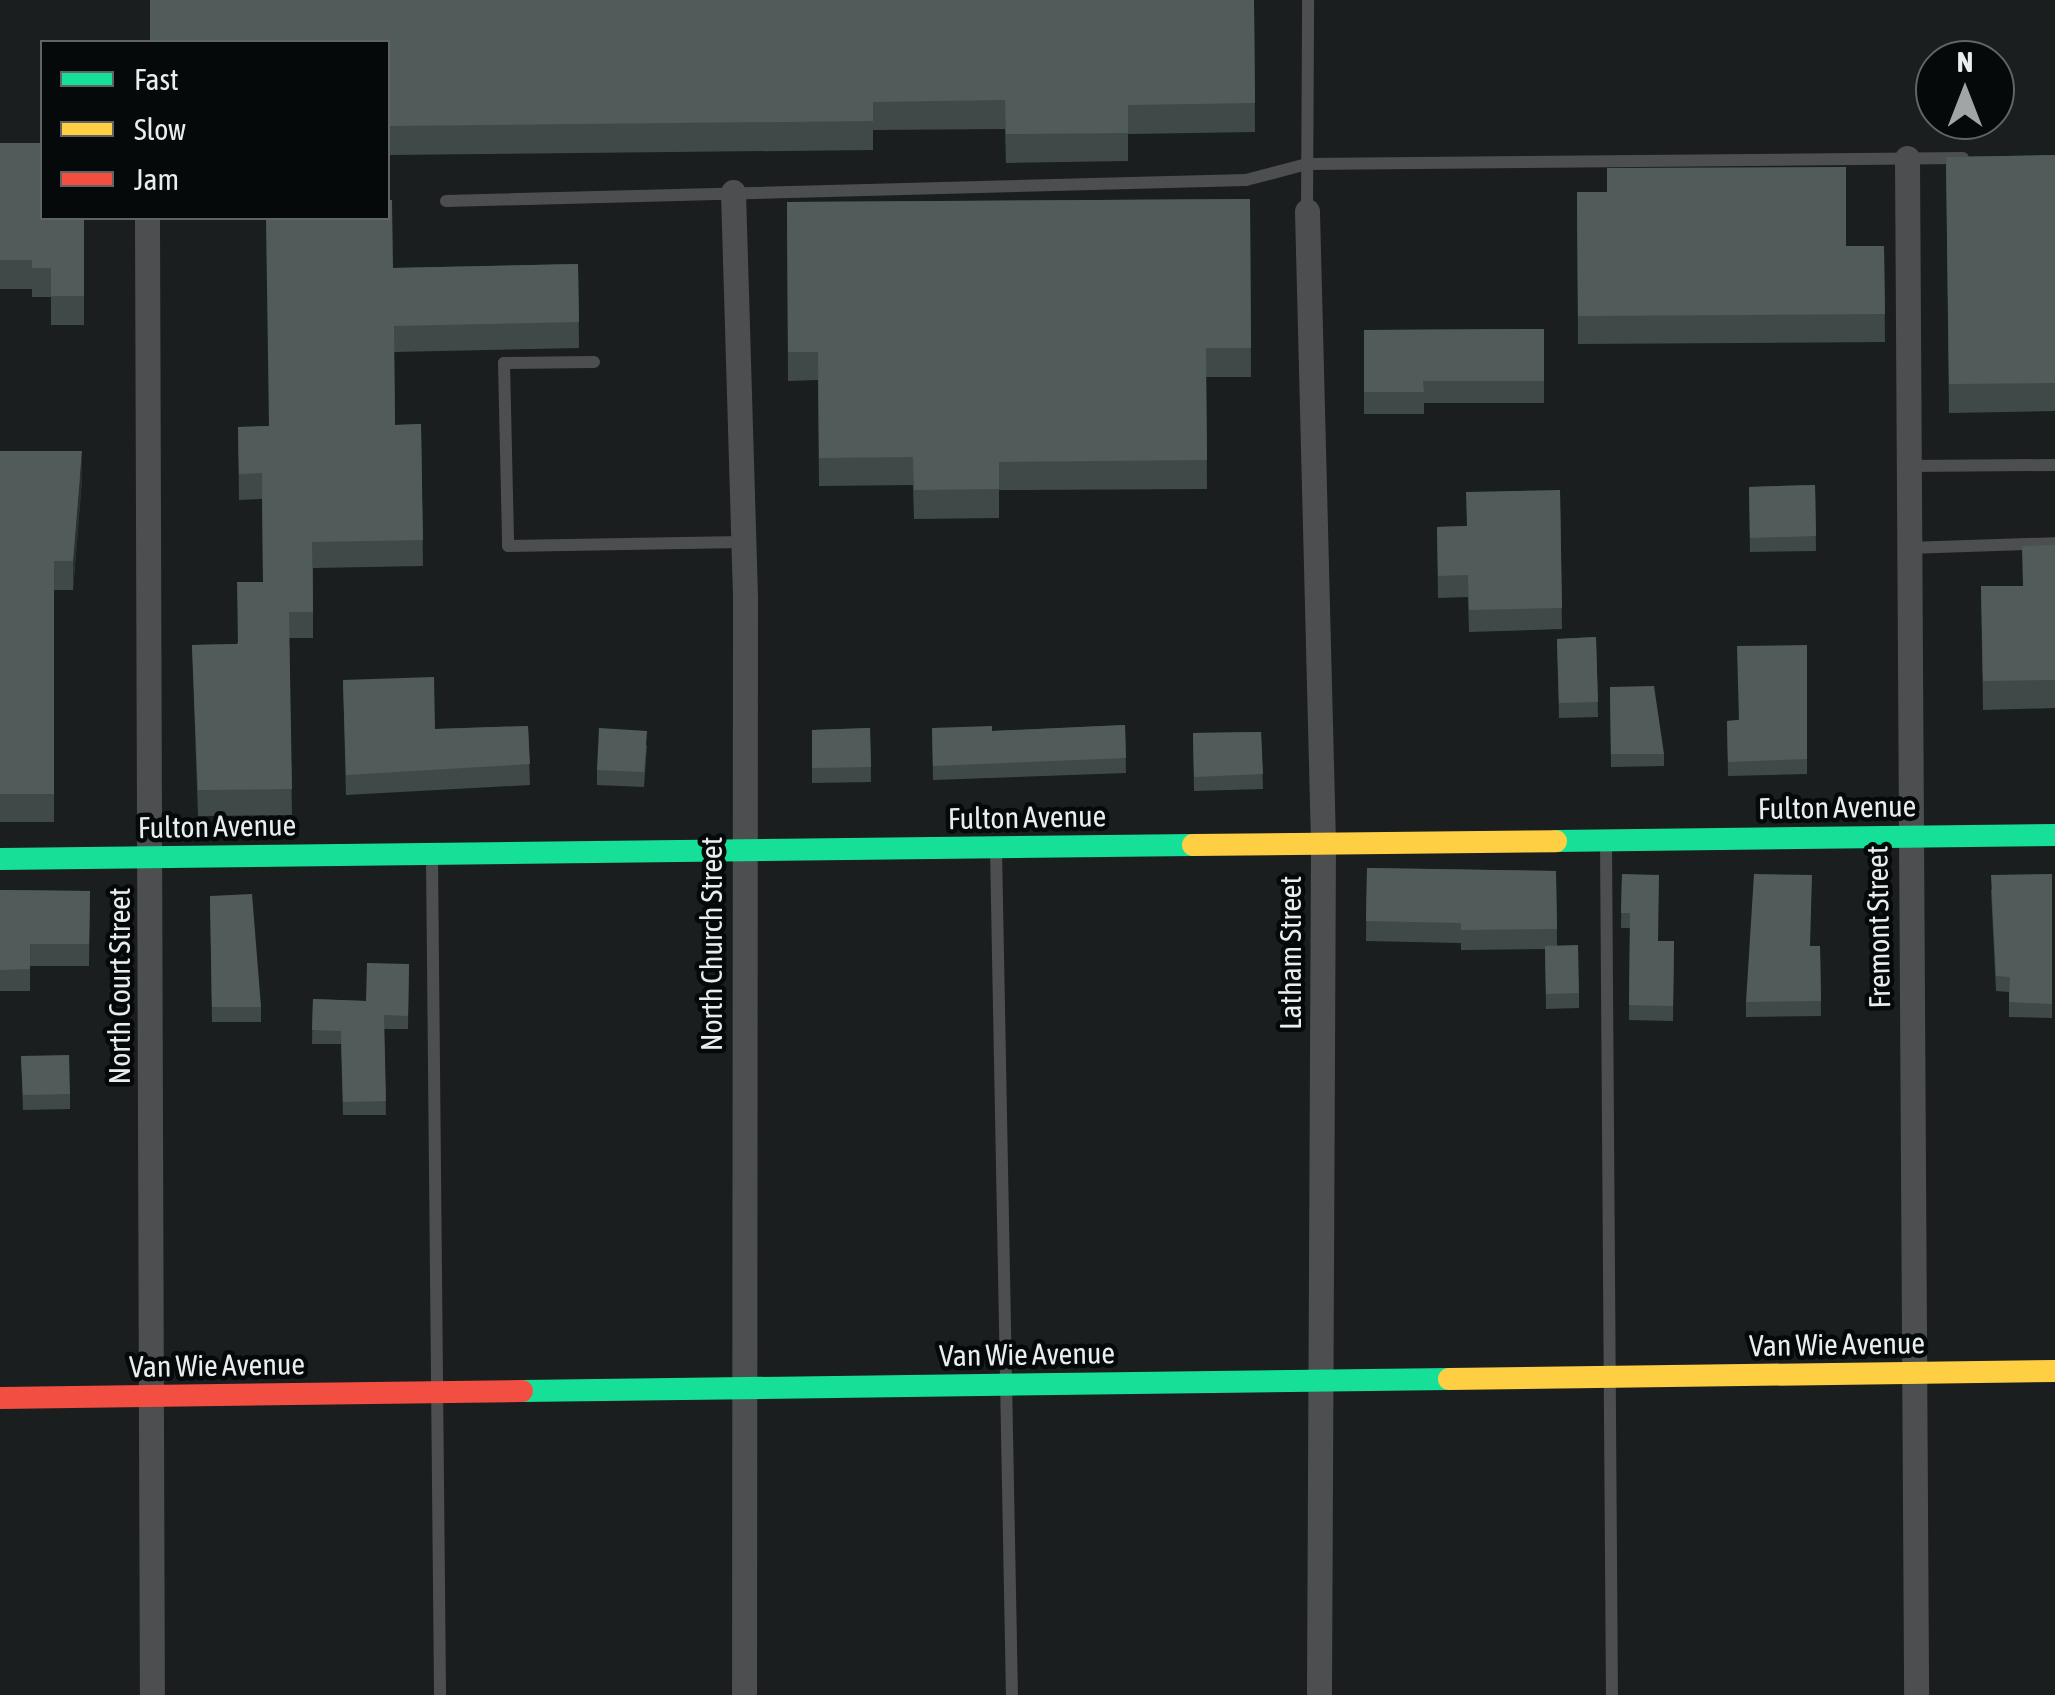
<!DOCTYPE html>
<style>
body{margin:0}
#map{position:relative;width:2055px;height:1695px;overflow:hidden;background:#1a1e1f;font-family:"Asap Condensed",sans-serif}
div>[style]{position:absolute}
.lane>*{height:12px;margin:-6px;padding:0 6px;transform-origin:6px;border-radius:6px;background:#4d4e4f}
.street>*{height:25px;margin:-12.5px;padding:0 12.5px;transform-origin:12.5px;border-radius:12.5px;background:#4d4e4f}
.fast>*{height:22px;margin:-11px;padding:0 11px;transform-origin:11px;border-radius:11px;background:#16e098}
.slow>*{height:22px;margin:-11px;padding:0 11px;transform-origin:11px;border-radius:11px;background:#ffcf43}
.jam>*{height:22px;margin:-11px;padding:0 11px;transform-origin:11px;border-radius:11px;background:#f24e42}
.wall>*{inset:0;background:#3f4a48}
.shaded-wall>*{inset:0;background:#283130}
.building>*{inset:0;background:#515c5a}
span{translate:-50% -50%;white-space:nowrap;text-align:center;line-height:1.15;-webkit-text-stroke:9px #060909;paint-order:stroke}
.street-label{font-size:30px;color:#e8edee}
.legend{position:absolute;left:40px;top:40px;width:350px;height:180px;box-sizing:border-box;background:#060909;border:2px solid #606465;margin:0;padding:12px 18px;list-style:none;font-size:30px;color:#e8edee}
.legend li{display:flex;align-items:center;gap:20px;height:50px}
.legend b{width:50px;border:2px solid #606465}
.north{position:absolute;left:1915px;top:40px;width:100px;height:100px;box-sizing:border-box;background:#060909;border:2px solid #606465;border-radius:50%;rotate:0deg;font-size:28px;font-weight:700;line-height:40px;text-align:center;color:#e8edee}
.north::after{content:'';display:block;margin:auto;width:35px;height:45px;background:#a0a5a6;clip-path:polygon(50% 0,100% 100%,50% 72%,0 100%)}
</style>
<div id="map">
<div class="lane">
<i style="left:446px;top:201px;width:800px;rotate:-1.5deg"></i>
<i style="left:1246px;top:180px;width:63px;rotate:-14.7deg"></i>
<i style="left:1307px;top:164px;width:656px;rotate:-0.52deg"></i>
<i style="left:1307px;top:211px;width:211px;rotate:-89.7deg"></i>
<i style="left:594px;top:362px;width:90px;rotate:179.4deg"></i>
<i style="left:504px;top:363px;width:183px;rotate:88.7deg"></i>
<i style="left:508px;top:546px;width:234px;rotate:-1deg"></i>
<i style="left:1908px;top:466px;width:147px;rotate:-0.4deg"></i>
<i style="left:1908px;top:548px;width:147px;rotate:-1.9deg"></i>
<i style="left:1606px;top:842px;width:853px;rotate:89.6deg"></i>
<i style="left:996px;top:849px;width:846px;rotate:88.92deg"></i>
<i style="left:432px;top:858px;width:837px;rotate:89.45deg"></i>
</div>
<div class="street">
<i style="left:1907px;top:158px;width:1537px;rotate:89.66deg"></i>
<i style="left:733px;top:192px;width:408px;rotate:88.3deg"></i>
<i style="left:745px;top:600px;width:1095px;rotate:90.05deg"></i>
<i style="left:1307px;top:211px;width:632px;rotate:88.55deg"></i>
<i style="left:1323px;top:843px;width:852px;rotate:90.27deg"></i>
<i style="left:147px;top:218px;width:1477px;rotate:89.81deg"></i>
</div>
<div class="fast">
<i style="left:1556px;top:841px;width:499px;rotate:-0.7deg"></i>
<i style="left:0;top:859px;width:1193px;rotate:-0.67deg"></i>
<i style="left:522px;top:1391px;width:927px;rotate:-0.74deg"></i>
</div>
<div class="slow">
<i style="left:1193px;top:845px;width:363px;rotate:-0.6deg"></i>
<i style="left:1449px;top:1379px;width:606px;rotate:-0.76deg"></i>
</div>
<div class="jam">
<i style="left:0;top:1398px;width:522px;rotate:-0.77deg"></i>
</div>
<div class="wall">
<i style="clip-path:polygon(1254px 0,1255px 132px,1128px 134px,1128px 161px,1006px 163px,1005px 129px,873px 130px,873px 150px,388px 155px,388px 42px)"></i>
<i style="clip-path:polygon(0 143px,42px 218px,84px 218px,84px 325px,51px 325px,51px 297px,32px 297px,32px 289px,0 289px)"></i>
<i style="clip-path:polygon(2055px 155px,2055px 411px,1949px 413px,1946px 157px)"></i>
<i style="clip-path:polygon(1577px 192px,1846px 246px,1884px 246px,1885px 342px,1578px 344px)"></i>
<i style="clip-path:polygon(1250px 199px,1251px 377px,1206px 377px,1207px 489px,999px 490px,999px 518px,914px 519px,913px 485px,819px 486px,818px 380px,788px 381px,787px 202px)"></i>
<i style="clip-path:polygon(578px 264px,579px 348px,394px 352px,395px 425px,421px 424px,423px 566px,313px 568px,313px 638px,289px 638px,292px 815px,198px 816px,192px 645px,237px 644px,263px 582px,262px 499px,239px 500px,238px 427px,269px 426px,393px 268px)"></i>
<i style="clip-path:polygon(1544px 329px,1544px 403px,1424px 403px,1424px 414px,1364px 414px,1364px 330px)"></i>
<i style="clip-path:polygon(0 451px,82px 479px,73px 590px,54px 590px,54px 822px,0 822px)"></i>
<i style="clip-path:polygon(1815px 485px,1816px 551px,1750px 552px,1749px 487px)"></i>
<i style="clip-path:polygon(1560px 490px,1562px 629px,1469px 632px,1468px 597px,1438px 598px,1437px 527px,1466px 526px)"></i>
<i style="clip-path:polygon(2055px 545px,2055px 708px,1983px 710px,1981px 586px,2023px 586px)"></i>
<i style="clip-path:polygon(1596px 637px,1598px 717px,1559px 718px,1557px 639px)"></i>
<i style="clip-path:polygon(1807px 645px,1807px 774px,1728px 776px,1727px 721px,1738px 720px)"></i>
<i style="clip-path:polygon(343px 680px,435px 729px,528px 726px,530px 785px,346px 795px)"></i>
<i style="clip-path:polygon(1610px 687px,1664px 754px,1664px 766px,1611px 767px)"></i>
<i style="clip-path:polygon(1125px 725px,1126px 773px,933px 780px,932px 728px,992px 731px)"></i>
<i style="clip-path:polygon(870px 728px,871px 782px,812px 783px,812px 730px)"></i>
<i style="clip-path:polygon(1261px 732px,1263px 789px,1194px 791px,1193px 733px)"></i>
<i style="clip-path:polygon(647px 745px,644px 787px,597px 785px,597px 770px)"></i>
<i style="clip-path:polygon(1367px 868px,1556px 871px,1557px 945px,1579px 993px,1579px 1008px,1546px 1009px,1545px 949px,1461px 950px,1461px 943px,1366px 941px)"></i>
<i style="clip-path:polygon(1622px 874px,1658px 941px,1674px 941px,1673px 1021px,1629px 1020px,1630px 928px,1621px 928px)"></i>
<i style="clip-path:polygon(2052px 874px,2052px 1018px,2009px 1017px,2009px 992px,1996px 991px,1991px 890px)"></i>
<i style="clip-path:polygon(0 890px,90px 891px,89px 966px,30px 966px,30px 991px,0 991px)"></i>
<i style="clip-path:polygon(210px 896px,261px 1007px,261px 1022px,212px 1022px)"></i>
<i style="clip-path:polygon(1810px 946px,1820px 946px,1821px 1016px,1746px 1017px,1746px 1002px)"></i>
<i style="clip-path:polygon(409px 964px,408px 1029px,384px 1029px,386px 1115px,343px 1115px,341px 1044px,312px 1044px,313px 999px,366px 1001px)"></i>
<i style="clip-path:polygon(21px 1056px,70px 1094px,70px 1109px,23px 1110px)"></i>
</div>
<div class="shaded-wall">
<i style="clip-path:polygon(82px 451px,82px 479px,73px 590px,73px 561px)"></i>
</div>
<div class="building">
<i style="clip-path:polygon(150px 0,1254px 0,1255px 103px,1128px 105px,1128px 133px,1006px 134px,1005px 100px,873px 102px,873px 121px,388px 126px,388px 42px,150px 42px)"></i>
<i style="clip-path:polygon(0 143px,42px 143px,42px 218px,84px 218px,84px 296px,51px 296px,51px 268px,32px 268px,32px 260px,0 260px)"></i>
<i style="clip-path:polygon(2055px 155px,2055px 383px,1949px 384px,1946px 157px)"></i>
<i style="clip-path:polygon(1846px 167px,1846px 246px,1884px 246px,1885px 314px,1578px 316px,1577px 192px,1607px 192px,1607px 168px)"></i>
<i style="clip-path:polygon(1250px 199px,1251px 348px,1206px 348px,1207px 460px,999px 462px,999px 489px,914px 490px,913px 457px,819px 458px,818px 352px,788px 352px,787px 202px)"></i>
<i style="clip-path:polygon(388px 200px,392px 200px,393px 268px,578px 264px,579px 322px,394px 326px,395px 425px,421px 424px,423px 540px,312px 542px,313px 612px,289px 612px,292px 789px,198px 790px,192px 645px,238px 644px,237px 582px,263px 582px,262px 473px,239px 474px,238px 427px,269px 426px,266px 218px,388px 218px)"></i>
<i style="clip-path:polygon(1544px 329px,1544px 381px,1423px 381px,1424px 392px,1364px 392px,1364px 330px)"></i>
<i style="clip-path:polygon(0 451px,82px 451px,73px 561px,54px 561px,54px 794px,0 794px)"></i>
<i style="clip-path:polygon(1815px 485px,1816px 536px,1750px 538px,1749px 487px)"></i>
<i style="clip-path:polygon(1560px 490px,1562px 608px,1469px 610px,1468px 575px,1438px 576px,1437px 527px,1467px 526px,1466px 492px)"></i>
<i style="clip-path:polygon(2055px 545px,2055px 680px,1983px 681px,1981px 586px,2023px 586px,2022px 546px)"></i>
<i style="clip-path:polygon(1596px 637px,1598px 702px,1559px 703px,1557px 639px)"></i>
<i style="clip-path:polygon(1807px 645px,1807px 759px,1728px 762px,1727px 721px,1739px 720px,1737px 646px)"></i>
<i style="clip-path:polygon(434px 677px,435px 729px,528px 726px,530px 764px,346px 775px,343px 680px)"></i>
<i style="clip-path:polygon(1654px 686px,1664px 754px,1611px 754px,1610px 687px)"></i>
<i style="clip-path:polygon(1125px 725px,1126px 758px,933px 766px,932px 728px,992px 726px,992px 731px)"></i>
<i style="clip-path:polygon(599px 728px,647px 731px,644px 772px,597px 770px)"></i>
<i style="clip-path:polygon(870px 728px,871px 767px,812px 768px,812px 730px)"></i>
<i style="clip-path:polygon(1261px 732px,1263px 774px,1194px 777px,1193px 733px)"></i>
<i style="clip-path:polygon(1367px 868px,1556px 871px,1557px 929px,1461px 930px,1461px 923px,1366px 921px)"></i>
<i style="clip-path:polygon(1622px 874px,1659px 875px,1658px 941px,1674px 941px,1673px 1006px,1629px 1005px,1630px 913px,1621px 913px)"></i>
<i style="clip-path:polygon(1754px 874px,1812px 875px,1810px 946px,1820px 946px,1821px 1001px,1746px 1002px)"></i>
<i style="clip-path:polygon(2052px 874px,2052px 1004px,2009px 1002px,2010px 977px,1996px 976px,1991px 875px)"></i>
<i style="clip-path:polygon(0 890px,90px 891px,89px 944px,30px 944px,30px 969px,0 970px)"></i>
<i style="clip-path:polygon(252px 894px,261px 1007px,212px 1007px,210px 896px)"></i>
<i style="clip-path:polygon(1578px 945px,1579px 993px,1546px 994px,1545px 946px)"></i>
<i style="clip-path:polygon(367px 963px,409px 964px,408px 1016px,384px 1015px,386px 1101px,343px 1102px,341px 1031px,312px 1030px,313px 999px,366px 1001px)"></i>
<i style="clip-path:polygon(69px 1055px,70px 1094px,23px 1095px,21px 1056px)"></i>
</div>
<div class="street-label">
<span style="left:1837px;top:807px;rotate:-1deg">Fulton Avenue</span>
<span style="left:1027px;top:817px;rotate:-1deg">Fulton Avenue</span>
<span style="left:217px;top:826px;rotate:-1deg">Fulton Avenue</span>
<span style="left:1878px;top:927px;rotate:-91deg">Fremont Street</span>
<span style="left:711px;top:944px;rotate:-90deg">North Church Street</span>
<span style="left:1290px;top:953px;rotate:-90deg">Latham Street</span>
<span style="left:119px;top:986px;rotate:-90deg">North Court Street</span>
<span style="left:1837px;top:1344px;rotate:-1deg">Van Wie Avenue</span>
<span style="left:1027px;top:1354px;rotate:-1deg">Van Wie Avenue</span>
<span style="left:217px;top:1365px;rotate:-1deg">Van Wie Avenue</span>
</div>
<ul class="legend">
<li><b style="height:12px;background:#16e098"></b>Fast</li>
<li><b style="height:12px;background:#ffcf43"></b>Slow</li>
<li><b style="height:12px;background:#f24e42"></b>Jam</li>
</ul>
<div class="north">N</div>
</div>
